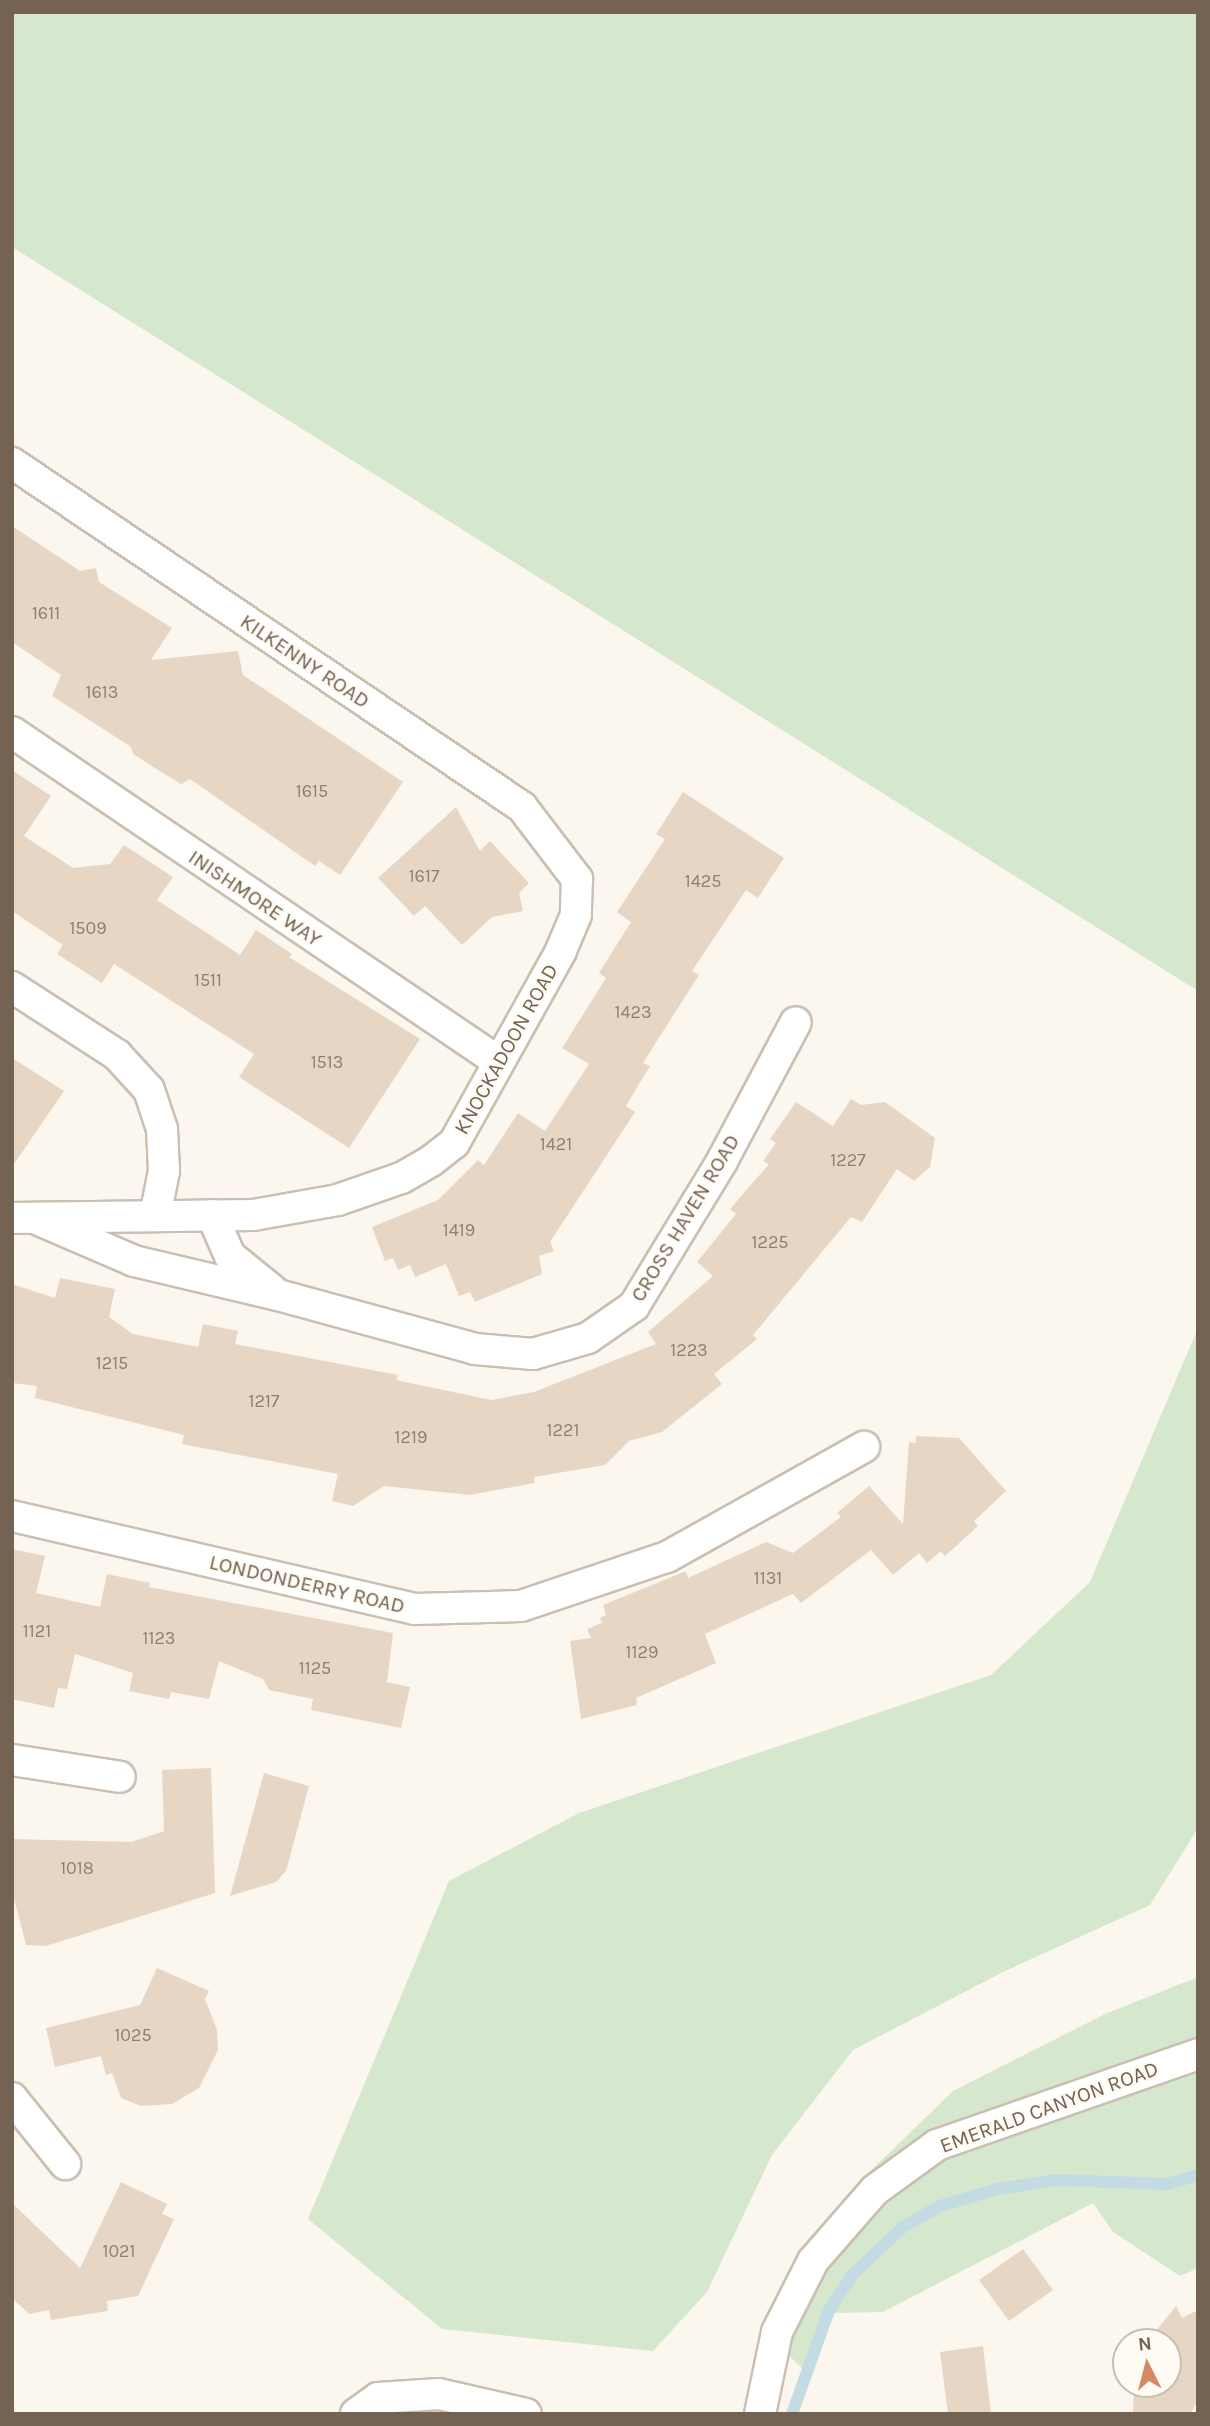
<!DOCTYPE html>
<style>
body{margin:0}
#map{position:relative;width:1210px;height:2426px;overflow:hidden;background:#fbf7ee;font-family:Karla,sans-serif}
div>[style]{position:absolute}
.green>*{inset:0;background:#d5e8cd}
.stream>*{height:12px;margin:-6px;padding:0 6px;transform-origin:6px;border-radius:6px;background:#c4dbe3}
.building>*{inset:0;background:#e8d6c4}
.roads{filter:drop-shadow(2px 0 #cabfb1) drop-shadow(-2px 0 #cabfb1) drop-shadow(0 2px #cabfb1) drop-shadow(0 -2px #cabfb1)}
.minor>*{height:30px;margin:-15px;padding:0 15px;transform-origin:15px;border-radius:15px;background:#fff}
span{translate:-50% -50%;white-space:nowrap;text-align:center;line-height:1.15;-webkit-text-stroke:5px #fefbf4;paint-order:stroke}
.number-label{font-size:18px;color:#917f6e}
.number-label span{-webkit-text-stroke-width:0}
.street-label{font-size:21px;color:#746252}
.frame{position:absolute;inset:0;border:14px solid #746252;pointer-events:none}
.north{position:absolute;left:1112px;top:2328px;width:70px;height:70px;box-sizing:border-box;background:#fefbf4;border:2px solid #c7beb3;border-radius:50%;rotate:354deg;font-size:19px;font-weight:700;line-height:28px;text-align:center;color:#746252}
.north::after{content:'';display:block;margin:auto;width:24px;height:32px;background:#d58a63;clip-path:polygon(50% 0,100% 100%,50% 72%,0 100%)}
</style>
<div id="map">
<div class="green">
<i style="clip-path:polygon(12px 12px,1198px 12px,1198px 991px,12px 247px)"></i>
<i style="clip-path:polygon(1198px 1328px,1198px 1828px,1150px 1905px,1003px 1972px,853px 2050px,772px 2155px,707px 2292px,653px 2351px,442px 2329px,308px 2219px,449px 1881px,579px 1813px,991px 1675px,1090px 1582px)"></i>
<i style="clip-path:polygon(1198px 1977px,1198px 2268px,1180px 2276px,1113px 2232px,1093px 2203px,883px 2312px,835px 2313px,808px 2374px,772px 2339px,830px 2225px,857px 2184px,953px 2091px,1105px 2014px)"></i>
</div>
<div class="stream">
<i style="left:792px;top:2414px;width:110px;rotate:-70.4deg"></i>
<i style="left:829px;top:2310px;width:43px;rotate:-56.3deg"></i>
<i style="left:853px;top:2274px;width:69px;rotate:-43.2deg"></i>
<i style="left:903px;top:2227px;width:43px;rotate:-29.6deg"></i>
<i style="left:940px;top:2206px;width:59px;rotate:-16.6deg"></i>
<i style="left:997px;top:2189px;width:60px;rotate:-8.7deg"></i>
<i style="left:1056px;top:2180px;width:111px;rotate:2.1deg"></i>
<i style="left:1167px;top:2184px;width:32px;rotate:-16deg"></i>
</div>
<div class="building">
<i style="clip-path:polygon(12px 526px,80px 571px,96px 568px,99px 582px,172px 628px,151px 660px,238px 651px,243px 675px,403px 782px,340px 875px,319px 861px,315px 866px,190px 779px,181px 784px,158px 770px,133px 754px,131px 747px,52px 696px,61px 675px,12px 642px)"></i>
<i style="clip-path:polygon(12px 770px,51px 796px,24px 836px,73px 868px,110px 864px,124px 845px,173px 877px,157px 900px,240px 955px,256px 930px,292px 954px,289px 957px,420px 1039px,349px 1148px,239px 1077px,254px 1054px,114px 964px,102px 983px,57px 954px,63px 945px,12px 911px)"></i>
<i style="clip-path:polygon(683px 792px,784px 858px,758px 898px,746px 890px,692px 971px,699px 975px,643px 1063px,650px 1066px,626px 1106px,635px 1112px,550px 1242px,554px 1251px,539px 1256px,542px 1274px,475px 1302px,470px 1292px,459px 1296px,446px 1264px,415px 1277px,410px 1265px,398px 1270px,393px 1258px,385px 1261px,372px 1227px,438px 1200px,478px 1160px,484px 1165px,518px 1113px,545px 1131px,589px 1064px,562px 1048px,606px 978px,599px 973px,631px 922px,617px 912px,665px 839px,656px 834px)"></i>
<i style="clip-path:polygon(456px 807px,480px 851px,490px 841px,529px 883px,519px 893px,523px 911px,492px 917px,462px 945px,425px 906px,414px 916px,378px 878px)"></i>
<i style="clip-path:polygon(12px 1058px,64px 1091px,12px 1167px)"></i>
<i style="clip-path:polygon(851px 1099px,861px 1105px,885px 1102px,935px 1138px,930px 1167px,914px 1181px,897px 1169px,862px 1222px,851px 1217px,753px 1335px,757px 1339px,714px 1374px,722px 1384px,662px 1432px,629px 1441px,605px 1465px,534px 1477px,535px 1483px,470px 1495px,384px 1486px,353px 1506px,332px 1501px,338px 1474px,182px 1444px,184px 1435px,35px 1398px,37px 1386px,12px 1383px,12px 1284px,55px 1298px,60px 1278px,115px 1289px,109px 1317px,133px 1334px,198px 1347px,203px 1324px,238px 1331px,235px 1344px,398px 1375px,396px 1380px,491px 1400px,534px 1392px,656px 1344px,648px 1332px,713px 1276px,697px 1262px,736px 1214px,730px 1209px,769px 1164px,763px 1161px,776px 1143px,770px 1139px,796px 1102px,833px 1126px)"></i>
<i style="clip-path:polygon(916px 1436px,959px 1438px,1006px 1491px,974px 1521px,978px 1526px,945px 1556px,941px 1551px,927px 1563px,919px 1553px,893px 1575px,871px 1550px,801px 1603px,793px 1594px,705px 1634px,716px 1663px,636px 1698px,637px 1705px,581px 1719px,570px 1641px,591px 1638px,587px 1629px,602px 1623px,600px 1618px,606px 1615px,603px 1605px,686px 1571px,688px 1578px,766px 1542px,793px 1553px,841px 1517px,837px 1513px,869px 1486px,903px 1524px,909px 1442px,916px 1443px)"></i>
<i style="clip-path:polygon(12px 1549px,45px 1556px,36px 1593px,100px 1607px,107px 1574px,150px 1583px,149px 1587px,393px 1633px,387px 1682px,410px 1687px,401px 1728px,311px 1710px,313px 1699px,269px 1690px,263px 1679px,219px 1661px,209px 1699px,171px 1692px,169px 1699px,129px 1691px,133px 1673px,75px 1654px,67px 1689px,58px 1688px,54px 1708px,12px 1699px)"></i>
<i style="clip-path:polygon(211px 1768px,215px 1893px,46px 1946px,26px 1945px,12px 1891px,12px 1839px,131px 1842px,164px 1831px,162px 1770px)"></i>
<i style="clip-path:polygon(264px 1773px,309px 1786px,286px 1871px,276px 1882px,230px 1896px)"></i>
<i style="clip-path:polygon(157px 1968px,209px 1991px,205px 1999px,217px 2030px,218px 2050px,199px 2088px,172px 2104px,141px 2106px,121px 2098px,112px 2073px,106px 2075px,101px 2056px,55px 2067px,46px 2028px,140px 2005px)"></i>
<i style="clip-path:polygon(121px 2182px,167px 2204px,162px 2214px,174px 2219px,138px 2296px,107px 2301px,108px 2311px,51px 2320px,49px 2310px,29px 2314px,12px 2298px,12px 2203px,80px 2268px)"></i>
<i style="clip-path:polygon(1023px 2249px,1053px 2290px,1009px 2321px,979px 2280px)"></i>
<i style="clip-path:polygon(1176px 2306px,1182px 2318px,1198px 2310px,1198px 2401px,1190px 2414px,1133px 2414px,1134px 2384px,1168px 2384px,1168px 2342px,1147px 2342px)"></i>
<i style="clip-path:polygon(983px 2346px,991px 2414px,948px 2414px,940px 2352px)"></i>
</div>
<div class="roads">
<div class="minor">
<i style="left:12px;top:463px;width:615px;rotate:34deg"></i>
<i style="left:522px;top:807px;width:91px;rotate:52.6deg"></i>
<i style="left:577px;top:879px;width:36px;rotate:92deg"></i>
<i style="left:576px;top:915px;width:39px;rotate:113deg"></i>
<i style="left:561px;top:951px;width:220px;rotate:119.1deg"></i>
<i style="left:454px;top:1143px;width:29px;rotate:142deg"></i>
<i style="left:431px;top:1161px;width:34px;rotate:150deg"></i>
<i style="left:401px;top:1178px;width:67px;rotate:160.8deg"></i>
<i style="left:338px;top:1200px;width:86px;rotate:170deg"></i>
<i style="left:253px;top:1215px;width:241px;rotate:179.3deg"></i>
<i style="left:12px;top:732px;width:588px;rotate:34.12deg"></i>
<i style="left:12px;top:987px;width:125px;rotate:32.9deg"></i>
<i style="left:117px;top:1055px;width:47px;rotate:47.6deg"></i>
<i style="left:149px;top:1090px;width:41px;rotate:71.6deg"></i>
<i style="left:162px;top:1129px;width:42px;rotate:87.3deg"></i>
<i style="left:164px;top:1171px;width:46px;rotate:101.3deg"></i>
<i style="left:212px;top:1215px;width:45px;rotate:66.3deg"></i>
<i style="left:230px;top:1256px;width:54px;rotate:39deg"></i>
<i style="left:39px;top:1220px;width:103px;rotate:23.3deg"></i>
<i style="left:134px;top:1261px;width:148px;rotate:13.3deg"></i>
<i style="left:278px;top:1295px;width:204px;rotate:15.3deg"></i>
<i style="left:475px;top:1349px;width:58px;rotate:4.9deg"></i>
<i style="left:533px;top:1354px;width:57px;rotate:-16.2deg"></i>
<i style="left:588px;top:1338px;width:56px;rotate:-34.8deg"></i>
<i style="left:634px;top:1306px;width:170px;rotate:-58.7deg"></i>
<i style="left:722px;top:1161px;width:157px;rotate:-62deg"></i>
<i style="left:12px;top:1516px;width:414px;rotate:13deg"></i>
<i style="left:415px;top:1609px;width:106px;rotate:-1.6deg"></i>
<i style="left:521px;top:1606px;width:154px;rotate:-18.6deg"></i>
<i style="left:667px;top:1557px;width:226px;rotate:-29.2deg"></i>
<i style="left:12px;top:1760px;width:109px;rotate:8.9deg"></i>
<i style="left:12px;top:2098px;width:85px;rotate:51.2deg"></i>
<i style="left:356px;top:2414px;width:27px;rotate:-36deg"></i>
<i style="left:378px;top:2398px;width:61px;rotate:-3.8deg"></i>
<i style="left:439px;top:2394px;width:89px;rotate:12.9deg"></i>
<i style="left:760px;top:2414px;width:84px;rotate:-78.3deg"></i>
<i style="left:777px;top:2332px;width:80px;rotate:-63.1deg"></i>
<i style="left:813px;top:2261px;width:94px;rotate:-48.9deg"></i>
<i style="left:875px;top:2190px;width:77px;rotate:-36deg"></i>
<i style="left:937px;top:2145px;width:276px;rotate:-19.2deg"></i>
</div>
</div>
<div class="number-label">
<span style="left:46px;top:613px">1611</span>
<span style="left:102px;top:692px">1613</span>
<span style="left:312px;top:791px">1615</span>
<span style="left:424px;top:876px">1617</span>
<span style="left:703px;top:881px">1425</span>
<span style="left:88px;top:928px">1509</span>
<span style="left:208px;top:980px">1511</span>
<span style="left:633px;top:1012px">1423</span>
<span style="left:327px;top:1062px">1513</span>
<span style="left:556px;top:1144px">1421</span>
<span style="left:848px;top:1160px">1227</span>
<span style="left:459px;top:1230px">1419</span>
<span style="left:770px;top:1242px">1225</span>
<span style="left:689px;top:1350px">1223</span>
<span style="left:112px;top:1363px">1215</span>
<span style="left:264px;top:1401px">1217</span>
<span style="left:563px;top:1430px">1221</span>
<span style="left:411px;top:1437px">1219</span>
<span style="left:768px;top:1578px">1131</span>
<span style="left:37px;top:1631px">1121</span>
<span style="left:159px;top:1638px">1123</span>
<span style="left:642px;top:1652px">1129</span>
<span style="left:315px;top:1668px">1125</span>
<span style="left:77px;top:1868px">1018</span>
<span style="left:133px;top:2035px">1025</span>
<span style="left:119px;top:2251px">1021</span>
</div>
<div class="street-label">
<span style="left:305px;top:661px;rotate:34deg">KILKENNY ROAD</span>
<span style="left:255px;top:898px;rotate:34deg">INISHMORE WAY</span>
<span style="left:506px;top:1049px;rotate:-61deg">KNOCKADOON ROAD</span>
<span style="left:685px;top:1218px;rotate:-59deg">CROSS HAVEN ROAD</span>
<span style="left:307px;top:1584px;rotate:13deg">LONDONDERRY ROAD</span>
<span style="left:1049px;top:2107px;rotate:-20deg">EMERALD CANYON ROAD</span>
</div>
<div class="frame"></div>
<div class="north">N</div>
</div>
